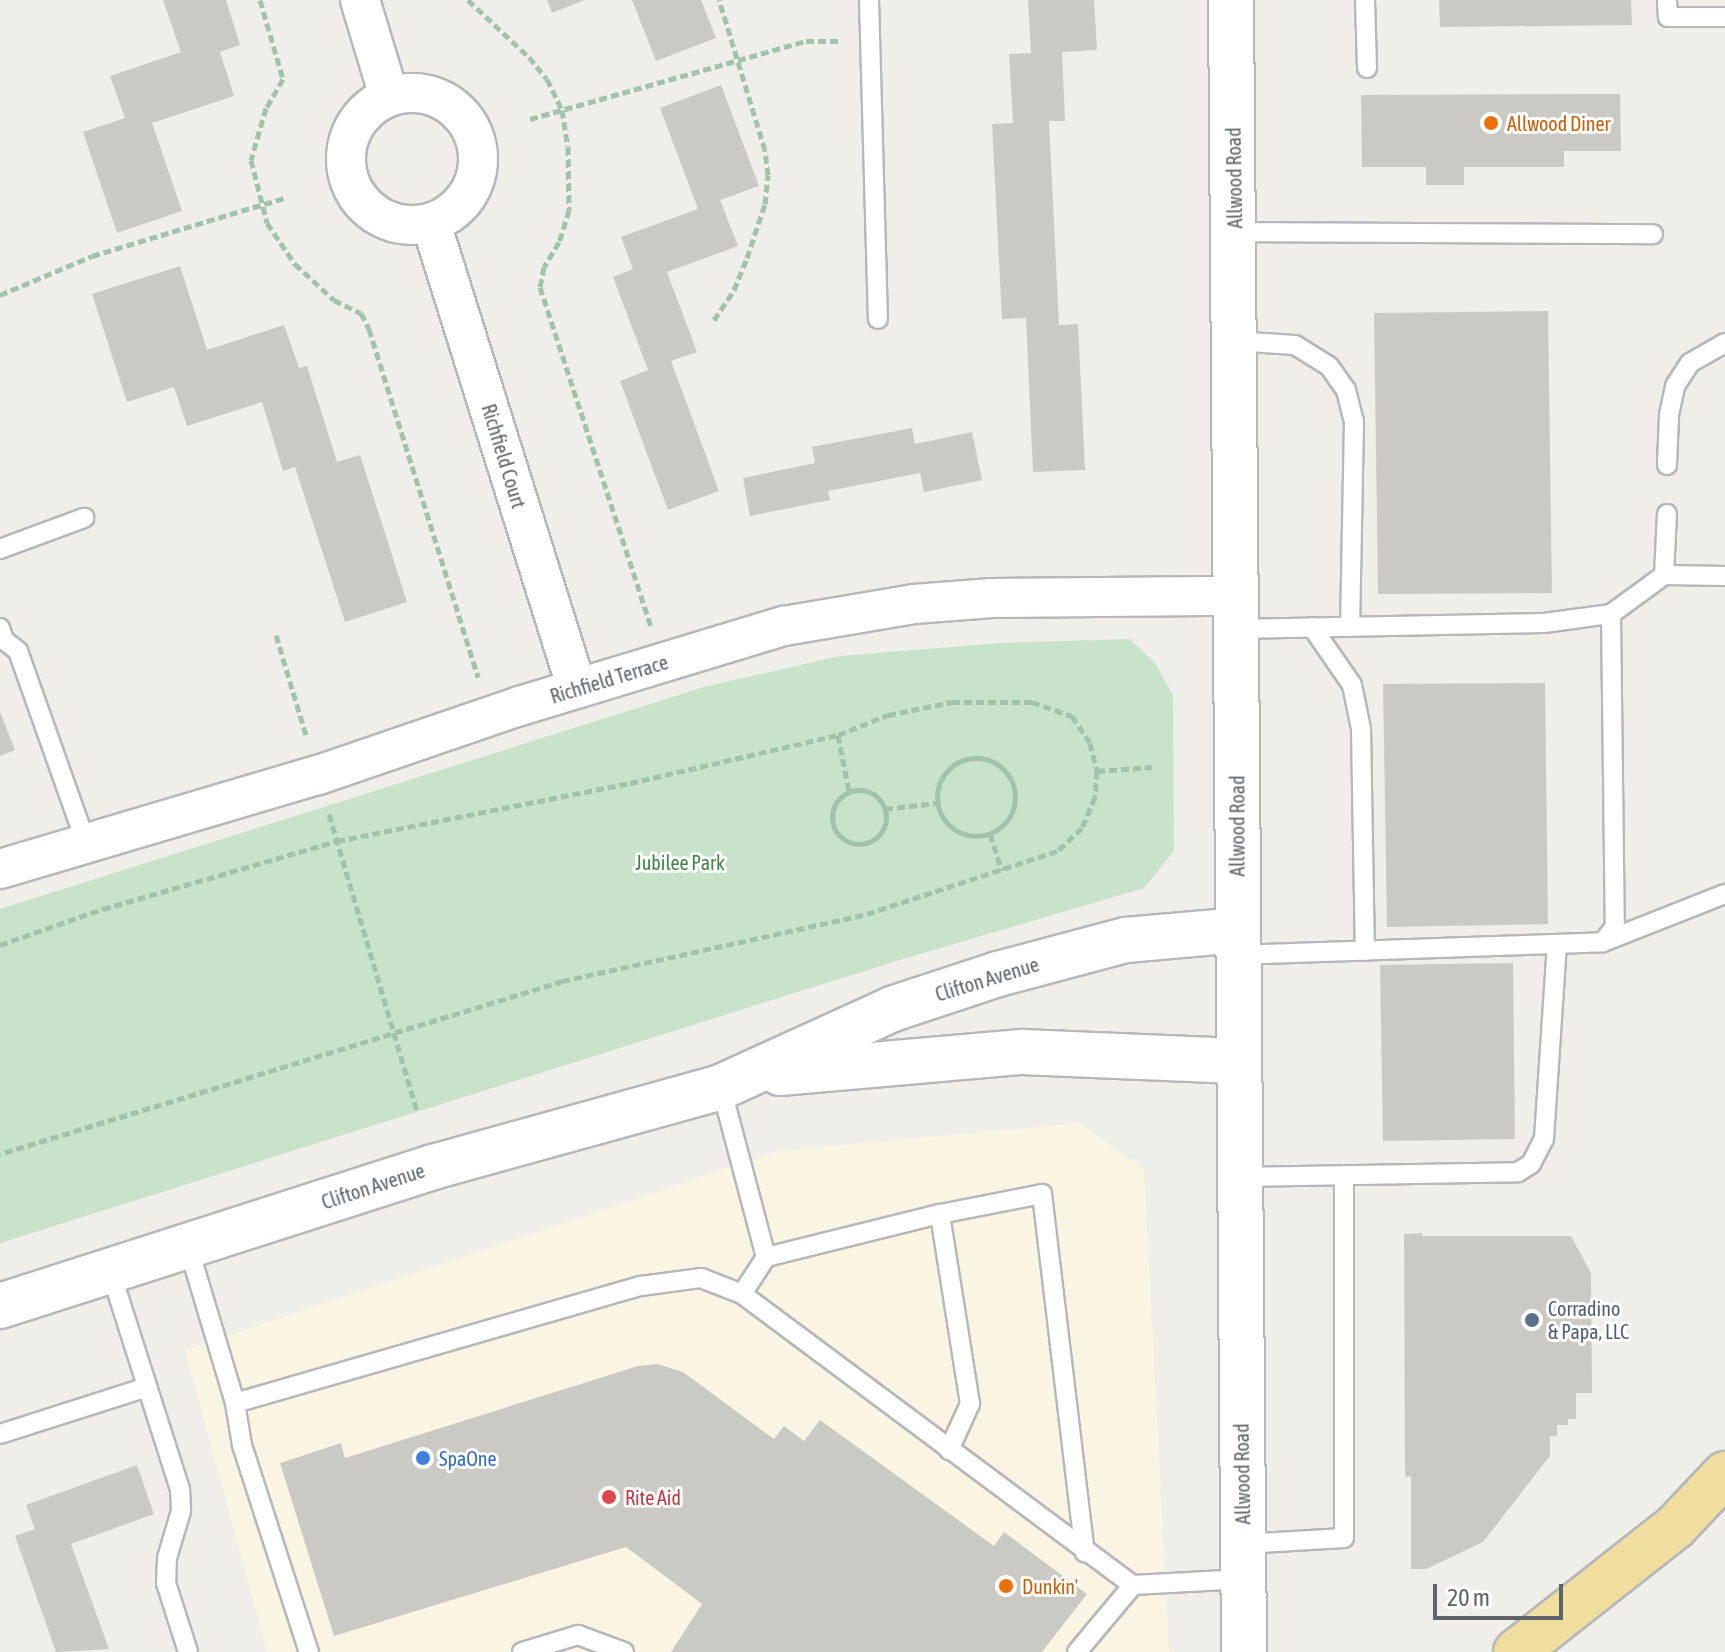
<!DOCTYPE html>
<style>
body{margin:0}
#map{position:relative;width:1725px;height:1652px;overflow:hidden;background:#efeee8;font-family:"Asap Condensed",sans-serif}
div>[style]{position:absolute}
.commercial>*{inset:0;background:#faf5e2}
.green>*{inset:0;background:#c8e3c9}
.building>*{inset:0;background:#cbc9c4}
.path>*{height:5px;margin-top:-2.5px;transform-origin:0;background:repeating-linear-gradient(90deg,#a1c2ab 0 8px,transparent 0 12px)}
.path>.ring{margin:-2.5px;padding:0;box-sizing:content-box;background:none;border:5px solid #a1c2ab;border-radius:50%}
.roads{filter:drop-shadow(2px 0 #b5b7bb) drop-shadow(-2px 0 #b5b7bb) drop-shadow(0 2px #b5b7bb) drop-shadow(0 -2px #b5b7bb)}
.lane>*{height:18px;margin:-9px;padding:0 9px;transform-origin:9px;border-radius:9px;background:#fff}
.street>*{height:38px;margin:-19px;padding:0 19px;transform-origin:19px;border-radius:19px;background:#fff}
.street>.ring{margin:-19px;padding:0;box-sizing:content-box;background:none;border:38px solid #fff;border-radius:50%}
.secondary>*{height:44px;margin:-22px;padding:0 22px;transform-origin:22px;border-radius:22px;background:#fff}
.highway>*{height:44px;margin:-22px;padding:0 22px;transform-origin:22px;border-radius:22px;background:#f0de9e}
.dots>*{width:22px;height:22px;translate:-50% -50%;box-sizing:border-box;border:4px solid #fff;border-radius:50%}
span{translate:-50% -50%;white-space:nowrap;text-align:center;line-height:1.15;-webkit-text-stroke:6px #fff;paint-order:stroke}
.food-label{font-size:20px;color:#c56008}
.left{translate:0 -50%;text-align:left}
.street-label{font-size:20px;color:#5f6266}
.park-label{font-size:20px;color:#428347}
.service-label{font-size:20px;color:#4e5e75}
.shop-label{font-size:20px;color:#366cbe}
.health-label{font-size:20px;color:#be3a42}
.scale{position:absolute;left:1433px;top:1584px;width:130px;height:36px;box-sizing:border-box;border:4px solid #5f6266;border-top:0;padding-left:10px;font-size:24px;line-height:28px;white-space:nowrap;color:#5f6266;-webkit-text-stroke:6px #fff;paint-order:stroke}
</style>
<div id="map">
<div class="commercial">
<i style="clip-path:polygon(1080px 1123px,1144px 1169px,1169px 1652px,267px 1652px,185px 1350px,778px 1151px)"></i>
</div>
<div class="green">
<i style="clip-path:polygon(1130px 639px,1155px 663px,1173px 695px,1174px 851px,1144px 888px,893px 962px,0 1243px,0 909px,704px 687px,840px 656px,1001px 643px)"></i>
</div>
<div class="building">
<i style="clip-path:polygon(163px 0,226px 0,240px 45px,220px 52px,234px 96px,152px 123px,182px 211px,117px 233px,83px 132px,125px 118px,110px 76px,181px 52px)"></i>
<i style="clip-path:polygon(547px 0,584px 0,552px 13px)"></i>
<i style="clip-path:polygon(632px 0,701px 0,716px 38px,656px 61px)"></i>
<i style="clip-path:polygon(1028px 0,1094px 0,1097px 50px,1062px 52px,1065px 121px,1049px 121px,1059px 325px,1078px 324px,1085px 470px,1033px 472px,1026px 318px,1002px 319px,992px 124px,1013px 123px,1009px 54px,1031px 53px)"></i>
<i style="clip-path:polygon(1439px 0,1631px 0,1632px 25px,1440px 27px)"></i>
<i style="clip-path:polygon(721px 85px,759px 186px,720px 200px,738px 246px,667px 272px,697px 352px,671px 361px,719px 491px,668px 510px,620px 381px,648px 370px,613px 277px,633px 269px,621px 237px,698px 209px,660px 108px)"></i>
<i style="clip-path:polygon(1620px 94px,1621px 151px,1564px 151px,1564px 167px,1464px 167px,1464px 185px,1426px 185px,1426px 167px,1362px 167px,1361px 95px)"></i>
<i style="clip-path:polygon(180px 266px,207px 350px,284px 325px,299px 368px,307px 366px,337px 462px,360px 455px,407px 602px,345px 622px,295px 467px,283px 471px,262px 402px,187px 426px,174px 387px,127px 402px,92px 294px)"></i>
<i style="clip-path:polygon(1548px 311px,1552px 593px,1378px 594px,1374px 313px)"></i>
<i style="clip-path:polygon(912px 428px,915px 444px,972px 432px,982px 480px,924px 492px,920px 473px,828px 491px,830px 500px,750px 516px,743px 478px,815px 463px,812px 447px)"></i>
<i style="clip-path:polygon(1545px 683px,1548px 924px,1387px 927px,1383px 684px)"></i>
<i style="clip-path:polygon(0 712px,15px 750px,0 756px)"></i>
<i style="clip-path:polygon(1513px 963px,1515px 1139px,1383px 1141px,1380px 965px)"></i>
<i style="clip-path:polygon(1422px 1233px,1422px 1236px,1571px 1236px,1591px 1273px,1592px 1393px,1576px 1393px,1576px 1419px,1568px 1419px,1568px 1425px,1557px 1425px,1557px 1436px,1550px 1436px,1550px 1456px,1483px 1542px,1426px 1569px,1411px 1569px,1411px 1476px,1405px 1477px,1404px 1234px)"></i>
<i style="clip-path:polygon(657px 1364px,683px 1372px,774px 1439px,784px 1426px,804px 1441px,820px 1420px,994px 1546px,1004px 1532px,1087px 1594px,1042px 1652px,671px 1652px,702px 1604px,626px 1547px,334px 1636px,280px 1463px,341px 1443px,345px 1458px,638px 1366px)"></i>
<i style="clip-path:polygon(137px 1465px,154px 1514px,71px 1544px,109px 1649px,56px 1652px,15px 1536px,35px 1529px,26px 1505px)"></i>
</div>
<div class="path">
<i style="left:260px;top:0;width:82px;rotate:73.8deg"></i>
<i style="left:283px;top:79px;width:34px;rotate:120deg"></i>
<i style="left:266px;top:108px;width:54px;rotate:106.1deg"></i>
<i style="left:251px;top:160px;width:65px;rotate:75.7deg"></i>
<i style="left:267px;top:223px;width:50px;rotate:55.7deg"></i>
<i style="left:295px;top:264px;width:53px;rotate:42.7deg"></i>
<i style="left:334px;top:300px;width:30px;rotate:26deg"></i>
<i style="left:361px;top:313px;width:18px;rotate:63deg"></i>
<i style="left:369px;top:329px;width:365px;rotate:72.6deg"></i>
<i style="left:468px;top:0;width:83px;rotate:43.1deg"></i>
<i style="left:529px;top:57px;width:28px;rotate:51deg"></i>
<i style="left:547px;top:79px;width:34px;rotate:64deg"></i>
<i style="left:562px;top:110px;width:37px;rotate:81deg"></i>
<i style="left:568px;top:147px;width:63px;rotate:89.1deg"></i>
<i style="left:569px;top:210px;width:34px;rotate:107deg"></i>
<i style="left:559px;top:242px;width:29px;rotate:121deg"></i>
<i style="left:544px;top:267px;width:20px;rotate:101deg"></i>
<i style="left:540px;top:287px;width:357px;rotate:71.9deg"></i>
<i style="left:530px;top:119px;width:287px;rotate:-15.8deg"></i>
<i style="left:806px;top:41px;width:32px"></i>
<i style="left:0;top:295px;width:100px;rotate:-23deg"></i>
<i style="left:92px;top:256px;width:204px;rotate:-16.8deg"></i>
<i style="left:714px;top:320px;width:36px;rotate:-56deg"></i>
<i style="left:734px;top:290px;width:35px;rotate:-68deg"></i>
<i style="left:747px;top:258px;width:57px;rotate:-71.6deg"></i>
<i style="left:765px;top:204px;width:29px;rotate:-84deg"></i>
<i style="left:768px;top:175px;width:25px;rotate:-97deg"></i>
<i style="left:765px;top:150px;width:157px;rotate:-107deg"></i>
<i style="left:276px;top:635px;width:104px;rotate:73.3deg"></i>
<i style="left:838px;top:735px;width:57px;rotate:78.9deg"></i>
<i class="ring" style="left:937px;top:758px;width:73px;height:73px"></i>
<i style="left:1097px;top:771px;width:55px;rotate:-4.2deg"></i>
<i class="ring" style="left:832px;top:790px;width:49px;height:49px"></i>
<i style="left:885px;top:809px;width:52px;rotate:-6.6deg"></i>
<i style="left:329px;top:814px;width:311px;rotate:73.5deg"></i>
<i style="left:990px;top:834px;width:38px;rotate:72deg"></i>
<i style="left:0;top:945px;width:109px;rotate:-19.3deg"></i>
<i style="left:103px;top:909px;width:244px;rotate:-16.2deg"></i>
<i style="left:337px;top:841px;width:299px;rotate:-11.2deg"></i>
<i style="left:630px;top:783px;width:213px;rotate:-13deg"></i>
<i style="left:838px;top:735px;width:54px;rotate:-21.8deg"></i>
<i style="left:888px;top:715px;width:65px;rotate:-11.5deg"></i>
<i style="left:952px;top:702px;width:80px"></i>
<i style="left:1032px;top:702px;width:42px;rotate:19.3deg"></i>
<i style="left:1072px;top:716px;width:32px;rotate:56deg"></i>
<i style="left:1090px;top:743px;width:29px;rotate:76deg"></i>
<i style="left:1097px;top:771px;width:26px;rotate:94deg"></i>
<i style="left:1095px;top:797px;width:34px;rotate:113deg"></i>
<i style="left:1082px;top:828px;width:34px;rotate:137deg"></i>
<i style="left:1057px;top:851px;width:204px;rotate:161.7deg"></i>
<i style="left:863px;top:915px;width:307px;rotate:167.6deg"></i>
<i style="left:563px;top:981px;width:589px;rotate:162.92deg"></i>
</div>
<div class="roads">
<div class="lane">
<i style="left:869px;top:0;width:319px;rotate:88.4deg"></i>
<i style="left:1365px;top:0;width:68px;rotate:88.3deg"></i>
<i style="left:1667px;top:0;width:17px;rotate:87deg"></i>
<i style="left:1668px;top:17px;width:57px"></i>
<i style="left:1235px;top:232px;width:418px;rotate:0.3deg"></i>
<i style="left:1234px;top:341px;width:61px;rotate:3.8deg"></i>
<i style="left:1295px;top:345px;width:40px;rotate:32deg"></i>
<i style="left:1329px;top:366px;width:29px;rotate:55deg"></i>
<i style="left:1346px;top:390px;width:32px;rotate:76deg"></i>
<i style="left:1354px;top:421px;width:206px;rotate:91.1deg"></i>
<i style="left:1667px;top:465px;width:50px;rotate:-87.7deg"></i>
<i style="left:1669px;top:415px;width:30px;rotate:-78deg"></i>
<i style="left:1675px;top:386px;width:27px;rotate:-57deg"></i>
<i style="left:1690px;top:363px;width:40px;rotate:-29.7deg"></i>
<i style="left:0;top:549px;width:90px;rotate:-20.3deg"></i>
<i style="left:1664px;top:575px;width:61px;rotate:-87.2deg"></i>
<i style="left:1611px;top:614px;width:66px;rotate:-36.3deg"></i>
<i style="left:1664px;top:575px;width:61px;rotate:0.9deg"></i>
<i style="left:1312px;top:627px;width:70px;rotate:55.4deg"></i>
<i style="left:1352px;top:685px;width:45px;rotate:78.4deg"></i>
<i style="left:1361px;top:729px;width:222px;rotate:89deg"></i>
<i style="left:0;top:628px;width:13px;rotate:72deg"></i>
<i style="left:4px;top:640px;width:18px;rotate:38deg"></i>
<i style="left:18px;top:651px;width:204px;rotate:70.5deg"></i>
<i style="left:1236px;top:629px;width:308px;rotate:-1.1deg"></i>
<i style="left:1544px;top:623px;width:68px;rotate:-7.7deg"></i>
<i style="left:1611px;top:614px;width:313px;rotate:89.3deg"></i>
<i style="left:1615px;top:927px;width:19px;rotate:129deg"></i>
<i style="left:1237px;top:955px;width:366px;rotate:-2deg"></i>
<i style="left:1603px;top:942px;width:131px;rotate:-21.5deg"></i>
<i style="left:721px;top:1087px;width:176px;rotate:75.2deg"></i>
<i style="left:1239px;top:1177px;width:279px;rotate:-1deg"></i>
<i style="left:1518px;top:1172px;width:15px;rotate:-32deg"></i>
<i style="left:1531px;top:1164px;width:28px;rotate:-63deg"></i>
<i style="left:1544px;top:1139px;width:195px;rotate:-86.2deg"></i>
<i style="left:188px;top:1246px;width:164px;rotate:73.3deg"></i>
<i style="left:235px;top:1403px;width:43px;rotate:80.5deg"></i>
<i style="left:242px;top:1445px;width:218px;rotate:72.1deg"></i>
<i style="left:110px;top:1270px;width:231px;rotate:72.3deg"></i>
<i style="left:180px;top:1490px;width:21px;rotate:87deg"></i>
<i style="left:181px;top:1511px;width:49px;rotate:106.6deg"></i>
<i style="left:167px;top:1558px;width:25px;rotate:92deg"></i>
<i style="left:166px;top:1583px;width:72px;rotate:72.3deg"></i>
<i style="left:742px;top:1294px;width:44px;rotate:-57deg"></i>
<i style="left:766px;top:1257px;width:179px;rotate:-13.9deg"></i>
<i style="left:235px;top:1403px;width:423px;rotate:-16.1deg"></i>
<i style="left:641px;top:1286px;width:61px;rotate:-7.6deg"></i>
<i style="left:701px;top:1278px;width:44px;rotate:21.3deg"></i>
<i style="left:742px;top:1294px;width:487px;rotate:36.7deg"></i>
<i style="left:1133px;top:1585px;width:111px;rotate:-3.1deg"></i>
<i style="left:0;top:1434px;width:151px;rotate:-17.7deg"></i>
<i style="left:949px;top:1450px;width:51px;rotate:-65.5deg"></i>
<i style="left:970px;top:1404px;width:192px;rotate:-99deg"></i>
<i style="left:940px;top:1214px;width:104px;rotate:-11.1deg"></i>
<i style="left:1042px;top:1194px;width:361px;rotate:83.2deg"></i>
<i style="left:1243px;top:1544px;width:101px;rotate:-3.4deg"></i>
<i style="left:1344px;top:1538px;width:363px;rotate:-90deg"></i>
<i style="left:522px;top:1652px;width:59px;rotate:-16.9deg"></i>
<i style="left:578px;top:1635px;width:49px;rotate:20.3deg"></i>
<i style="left:1077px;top:1652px;width:87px;rotate:-50.1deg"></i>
</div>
<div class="street">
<i style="left:360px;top:0;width:100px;rotate:73.2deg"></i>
<i class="ring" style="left:346px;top:93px;width:94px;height:94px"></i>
<i style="left:431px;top:223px;width:488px;rotate:72.6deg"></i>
<i style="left:0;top:869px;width:332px;rotate:-16.5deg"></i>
<i style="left:318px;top:775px;width:213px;rotate:-18.9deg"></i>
<i style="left:520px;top:706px;width:276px;rotate:-16.9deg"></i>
<i style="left:784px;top:626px;width:132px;rotate:-9.6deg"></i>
<i style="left:914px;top:604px;width:78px;rotate:-4.4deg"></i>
<i style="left:992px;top:598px;width:244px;rotate:-0.5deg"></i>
</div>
<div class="secondary">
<i style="left:1231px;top:0;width:1652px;rotate:89.55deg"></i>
<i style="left:780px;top:1073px;width:243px;rotate:-5deg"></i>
<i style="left:1022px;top:1052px;width:216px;rotate:2.4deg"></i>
<i style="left:0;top:1306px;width:455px;rotate:-17.8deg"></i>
<i style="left:433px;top:1167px;width:299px;rotate:-15.5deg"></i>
<i style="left:721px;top:1087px;width:188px;rotate:-24.5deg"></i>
<i style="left:892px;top:1009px;width:112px;rotate:-18.3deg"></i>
<i style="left:998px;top:974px;width:132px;rotate:-14.9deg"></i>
<i style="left:1126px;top:940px;width:112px;rotate:-5.1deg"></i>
</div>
<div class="highway">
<i style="left:1516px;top:1652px;width:202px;rotate:-38.2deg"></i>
<i style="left:1675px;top:1527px;width:73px;rotate:-46.7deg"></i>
</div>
</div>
<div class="dots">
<i style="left:1491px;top:123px;background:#e8710a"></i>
<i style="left:1532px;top:1320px;background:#5c6f8a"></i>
<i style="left:423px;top:1458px;background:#3f7fe0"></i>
<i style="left:609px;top:1497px;background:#e0444e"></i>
<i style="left:1006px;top:1586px;background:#e8710a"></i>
</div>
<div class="food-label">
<span class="left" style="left:1507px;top:123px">Allwood Diner</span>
<span class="left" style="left:1022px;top:1586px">Dunkin'</span>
</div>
<div class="street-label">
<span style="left:1234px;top:178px;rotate:-91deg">Allwood Road</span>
<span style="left:504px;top:456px;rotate:73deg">Richfield Court</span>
<span style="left:609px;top:679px;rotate:-17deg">Richfield Terrace</span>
<span style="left:1237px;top:826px;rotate:-90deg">Allwood Road</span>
<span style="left:987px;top:979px;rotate:-17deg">Clifton Avenue</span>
<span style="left:373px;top:1186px;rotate:-18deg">Clifton Avenue</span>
<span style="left:1242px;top:1474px;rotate:-91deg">Allwood Road</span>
</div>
<div class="park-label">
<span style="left:680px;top:862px">Jubilee Park</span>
</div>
<div class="service-label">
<span class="left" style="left:1548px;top:1320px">Corradino<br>&amp; Papa, LLC</span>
</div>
<div class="shop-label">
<span class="left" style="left:439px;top:1458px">SpaOne</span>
</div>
<div class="health-label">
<span class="left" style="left:625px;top:1497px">Rite Aid</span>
</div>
<div class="scale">20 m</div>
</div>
